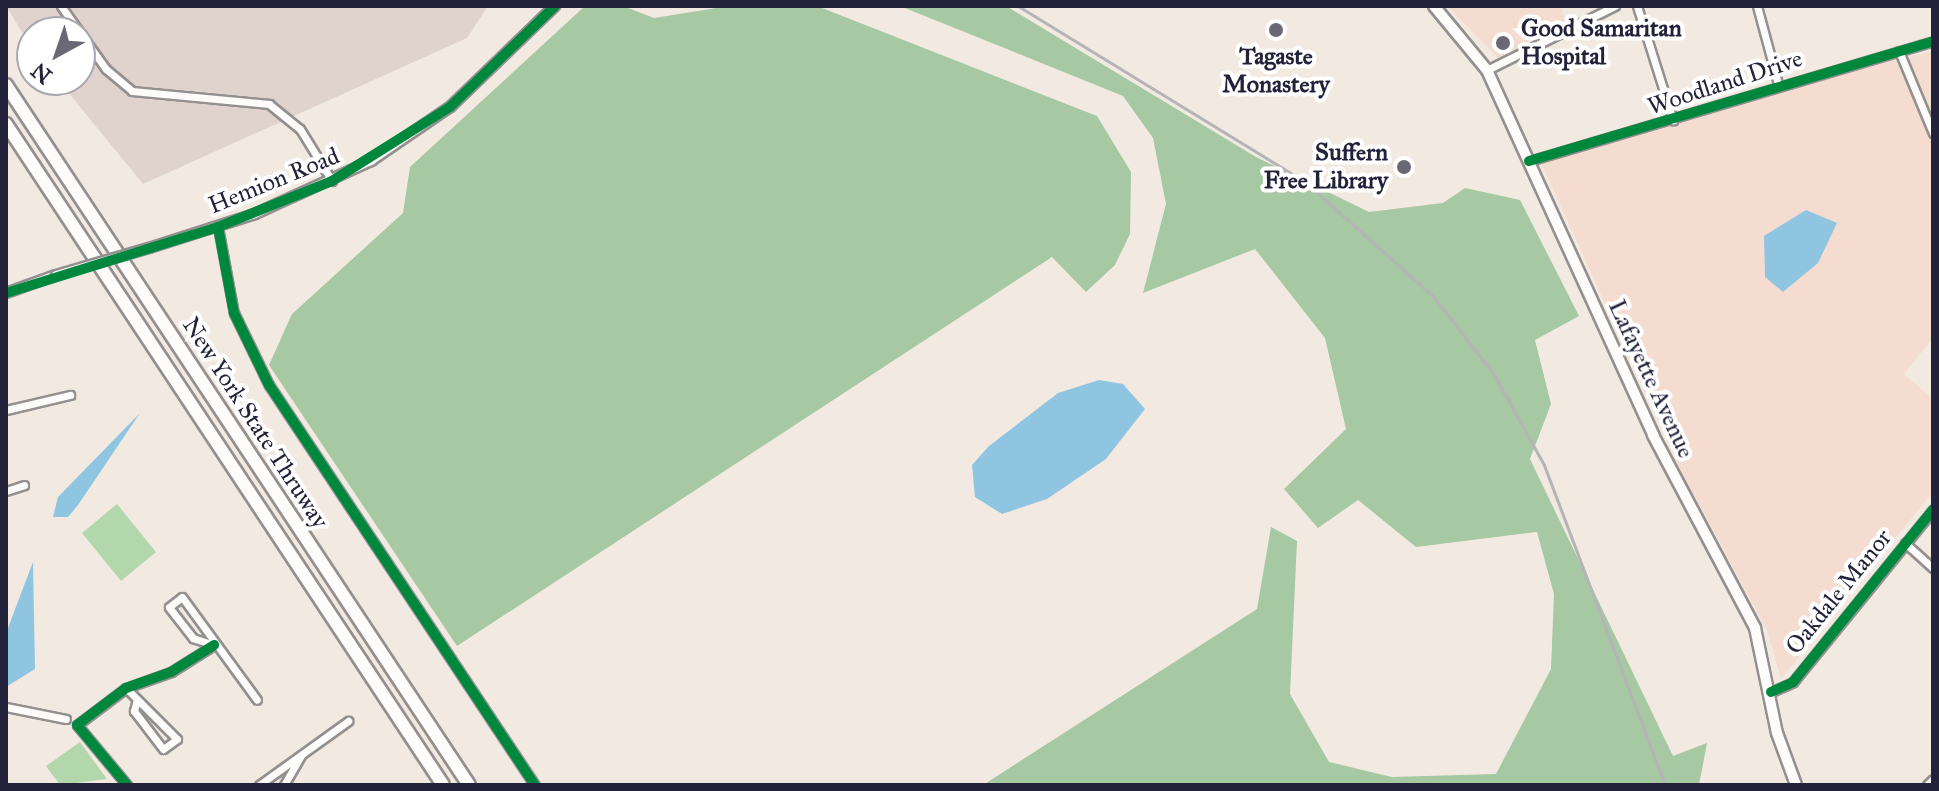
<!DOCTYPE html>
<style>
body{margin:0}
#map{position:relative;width:1939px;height:791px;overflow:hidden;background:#f2eae1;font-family:"IM FELL Great Primer",serif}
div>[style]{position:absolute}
.built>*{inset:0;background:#f4ddd0}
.industrial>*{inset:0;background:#e0d2cd}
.green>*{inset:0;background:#b3d7ad}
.forest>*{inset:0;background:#a6c8a3}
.water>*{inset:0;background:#90c5e1}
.roads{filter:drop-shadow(2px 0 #949090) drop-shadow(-2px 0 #949090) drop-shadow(0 2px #949090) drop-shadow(0 -2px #949090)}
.minor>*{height:7px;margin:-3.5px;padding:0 3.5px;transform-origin:3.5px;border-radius:3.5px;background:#fdfcfa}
.tertiary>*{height:8px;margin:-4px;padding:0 4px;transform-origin:4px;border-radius:4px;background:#fdfcfa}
.primary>*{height:10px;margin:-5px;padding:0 5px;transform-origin:5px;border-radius:5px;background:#fdfcfa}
.motorway>*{height:12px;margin:-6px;padding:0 6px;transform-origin:6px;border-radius:6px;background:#fdfcfa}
.rail>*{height:3px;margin:-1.5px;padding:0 1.5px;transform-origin:1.5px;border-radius:1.5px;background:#b5b4b6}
.bridges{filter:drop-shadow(2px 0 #949090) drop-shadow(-2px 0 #949090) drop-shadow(0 2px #949090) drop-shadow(0 -2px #949090)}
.tertiary-bridge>*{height:8px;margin:-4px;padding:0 4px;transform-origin:4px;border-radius:4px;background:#fdfcfa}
.cycleway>*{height:10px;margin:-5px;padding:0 5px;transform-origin:5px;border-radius:5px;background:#00873e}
.dots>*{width:22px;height:22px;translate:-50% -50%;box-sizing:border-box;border:4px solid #fff;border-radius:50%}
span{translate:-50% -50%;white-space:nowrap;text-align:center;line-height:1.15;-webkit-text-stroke:8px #fff;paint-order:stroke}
.poi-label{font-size:24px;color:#22223b;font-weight:700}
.left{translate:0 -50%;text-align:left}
.right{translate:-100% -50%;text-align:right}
.street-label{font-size:24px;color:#22223b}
.frame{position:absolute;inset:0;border:8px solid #22223b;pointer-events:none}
.north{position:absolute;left:16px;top:16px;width:80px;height:80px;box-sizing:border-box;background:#fff;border:2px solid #a7a7b1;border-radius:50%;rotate:220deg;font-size:22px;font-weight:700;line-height:32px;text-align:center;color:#22223b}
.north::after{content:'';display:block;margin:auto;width:28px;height:36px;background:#6b6875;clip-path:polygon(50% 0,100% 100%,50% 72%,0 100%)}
</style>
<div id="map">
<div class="built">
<i style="clip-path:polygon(1447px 6px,1561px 6px,1565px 21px,1498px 58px)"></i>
<i style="clip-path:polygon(1933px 51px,1933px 338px,1904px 374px,1933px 399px,1933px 492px,1781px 679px,1767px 630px,1679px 467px,1541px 163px,1686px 112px)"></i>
</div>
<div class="industrial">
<i style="clip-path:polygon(6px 6px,488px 6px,467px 38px,143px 184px,58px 80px,80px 80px,80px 32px,32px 32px,32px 48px)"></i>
</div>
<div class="green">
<i style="clip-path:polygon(117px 504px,156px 552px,121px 581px,82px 533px)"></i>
<i style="clip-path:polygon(80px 742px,107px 779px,60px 785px,46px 766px)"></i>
</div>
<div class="forest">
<i style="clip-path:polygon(585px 6px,623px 6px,654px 18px,729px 6px,817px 6px,1097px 116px,1131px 172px,1130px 234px,1115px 265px,1086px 292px,1052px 257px,457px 646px,269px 365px,292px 314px,403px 213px,410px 167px)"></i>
<i style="clip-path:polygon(900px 6px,1006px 6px,1256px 157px,1369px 212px,1443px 203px,1465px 188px,1520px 200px,1579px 316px,1535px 340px,1551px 404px,1530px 459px,1673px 756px,1707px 743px,1699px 785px,983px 785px,1257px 609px,1271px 527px,1297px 541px,1290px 694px,1329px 762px,1392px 777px,1496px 774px,1551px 669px,1554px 594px,1537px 532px,1416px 547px,1358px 500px,1318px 528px,1284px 489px,1346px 429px,1325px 338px,1255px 249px,1143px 293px,1166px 204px,1153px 138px,1123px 96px)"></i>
</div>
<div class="water">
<i style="clip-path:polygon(1806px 210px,1837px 223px,1818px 263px,1783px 292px,1765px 277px,1764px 236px)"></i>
<i style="clip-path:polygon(1099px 380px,1123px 384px,1145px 409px,1106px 459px,1047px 499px,1002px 514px,975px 497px,972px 465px,989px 446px,1058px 393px)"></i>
<i style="clip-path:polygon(140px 413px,78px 505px,68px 517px,53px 517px,58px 497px)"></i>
<i style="clip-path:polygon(33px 562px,35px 669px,6px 687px,6px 633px)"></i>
</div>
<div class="roads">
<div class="minor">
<i style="left:61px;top:6px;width:77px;rotate:54.5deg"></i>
<i style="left:106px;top:69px;width:34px;rotate:40deg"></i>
<i style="left:132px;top:91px;width:138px;rotate:5.4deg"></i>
<i style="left:269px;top:104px;width:40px;rotate:39deg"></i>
<i style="left:300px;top:129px;width:61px;rotate:58.4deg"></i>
<i style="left:1637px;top:6px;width:120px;rotate:72.5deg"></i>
<i style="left:1757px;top:6px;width:81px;rotate:74.9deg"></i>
<i style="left:1899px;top:51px;width:89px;rotate:67.5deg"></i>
<i style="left:1487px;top:70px;width:143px;rotate:-26.6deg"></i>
<i style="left:1529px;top:161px;width:421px;rotate:-16.5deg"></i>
<i style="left:218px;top:227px;width:87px;rotate:79.5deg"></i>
<i style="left:234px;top:313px;width:80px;rotate:64.1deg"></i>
<i style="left:269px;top:385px;width:480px;rotate:56.4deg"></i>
<i style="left:6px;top:410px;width:66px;rotate:-13.2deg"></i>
<i style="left:6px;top:491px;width:19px;rotate:-18deg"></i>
<i style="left:1905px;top:543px;width:38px;rotate:42deg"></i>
<i style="left:214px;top:645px;width:22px;rotate:-162deg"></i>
<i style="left:193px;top:638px;width:39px;rotate:-128deg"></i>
<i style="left:169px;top:607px;width:16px;rotate:-38deg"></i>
<i style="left:182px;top:597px;width:127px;rotate:53.9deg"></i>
<i style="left:126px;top:688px;width:72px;rotate:45deg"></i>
<i style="left:177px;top:739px;width:17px;rotate:144deg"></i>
<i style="left:163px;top:749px;width:48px;rotate:-127.3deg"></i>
<i style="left:134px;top:711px;width:12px;rotate:-76deg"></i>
<i style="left:1771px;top:692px;width:24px;rotate:-24deg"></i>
<i style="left:1793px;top:682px;width:222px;rotate:-50.9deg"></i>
<i style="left:6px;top:707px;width:61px;rotate:11.3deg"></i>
<i style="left:127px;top:785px;width:78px;rotate:-129.8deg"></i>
<i style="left:77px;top:725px;width:61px;rotate:-37.1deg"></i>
<i style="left:126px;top:688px;width:48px;rotate:-19.6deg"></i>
<i style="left:171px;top:672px;width:51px;rotate:-32.1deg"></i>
<i style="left:259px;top:785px;width:110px;rotate:-35.7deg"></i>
<i style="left:284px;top:785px;width:34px;rotate:-60deg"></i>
<i style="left:1927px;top:785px;width:8px;rotate:-45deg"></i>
</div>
<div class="tertiary">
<i style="left:149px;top:248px;width:111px;rotate:-17.8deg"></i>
<i style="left:255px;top:214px;width:128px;rotate:-24.6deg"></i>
<i style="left:371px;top:161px;width:96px;rotate:-34.4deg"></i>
<i style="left:450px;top:107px;width:146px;rotate:-43.9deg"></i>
<i style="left:6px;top:293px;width:53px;rotate:-19.8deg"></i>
</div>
<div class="primary">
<i style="left:1434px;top:6px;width:83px;rotate:50.4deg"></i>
<i style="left:1487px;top:70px;width:401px;rotate:65.5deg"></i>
<i style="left:1653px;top:435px;width:218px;rotate:62.1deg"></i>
<i style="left:1755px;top:628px;width:107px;rotate:78.2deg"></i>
<i style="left:1777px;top:733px;width:55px;rotate:69.9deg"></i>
</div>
<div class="motorway">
<i style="left:6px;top:85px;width:839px;rotate:56.52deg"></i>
<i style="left:6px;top:124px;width:792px;rotate:56.53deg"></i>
</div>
</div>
<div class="rail">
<i style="left:1018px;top:6px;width:337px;rotate:31.5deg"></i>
<i style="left:1305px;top:182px;width:170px;rotate:41.7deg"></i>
<i style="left:1432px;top:295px;width:99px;rotate:52deg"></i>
<i style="left:1493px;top:373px;width:105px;rotate:61deg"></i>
<i style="left:1544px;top:465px;width:342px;rotate:69.3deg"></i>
</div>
<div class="bridges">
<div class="tertiary-bridge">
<i style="left:56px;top:275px;width:97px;rotate:-16.2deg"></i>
</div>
</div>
<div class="cycleway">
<i style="left:1529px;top:161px;width:421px;rotate:-16.5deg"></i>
<i style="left:218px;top:227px;width:87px;rotate:79.5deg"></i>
<i style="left:234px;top:313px;width:80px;rotate:64.1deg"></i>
<i style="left:269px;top:385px;width:480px;rotate:56.4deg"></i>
<i style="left:6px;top:293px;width:222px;rotate:-17.3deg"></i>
<i style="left:218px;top:227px;width:123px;rotate:-22deg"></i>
<i style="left:332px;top:181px;width:139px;rotate:-32.1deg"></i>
<i style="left:450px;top:107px;width:146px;rotate:-43.9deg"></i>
<i style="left:1771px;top:692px;width:24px;rotate:-24deg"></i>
<i style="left:1793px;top:682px;width:222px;rotate:-50.9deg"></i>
<i style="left:127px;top:785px;width:78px;rotate:-129.8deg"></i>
<i style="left:77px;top:725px;width:61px;rotate:-37.1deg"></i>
<i style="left:126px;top:688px;width:48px;rotate:-19.6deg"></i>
<i style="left:171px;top:672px;width:51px;rotate:-32.1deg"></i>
</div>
<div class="dots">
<i style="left:1276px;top:30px;background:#6b6875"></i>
<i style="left:1503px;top:43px;background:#6b6875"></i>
<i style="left:1404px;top:167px;background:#6b6875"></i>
</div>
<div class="poi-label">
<span class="left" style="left:1521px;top:43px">Good Samaritan<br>Hospital</span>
<span style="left:1276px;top:71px">Tagaste<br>Monastery</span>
<span class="right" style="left:1388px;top:167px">Suffern<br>Free Library</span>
</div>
<div class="street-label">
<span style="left:1725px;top:83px;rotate:-18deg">Woodland Drive</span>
<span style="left:274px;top:181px;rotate:-22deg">Hemion Road</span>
<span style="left:1651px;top:379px;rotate:65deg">Lafayette Avenue</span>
<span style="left:255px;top:423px;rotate:57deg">New York State Thruway</span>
<span style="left:1839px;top:592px;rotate:-51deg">Oakdale Manor</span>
</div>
<div class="frame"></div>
<div class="north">N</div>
</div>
